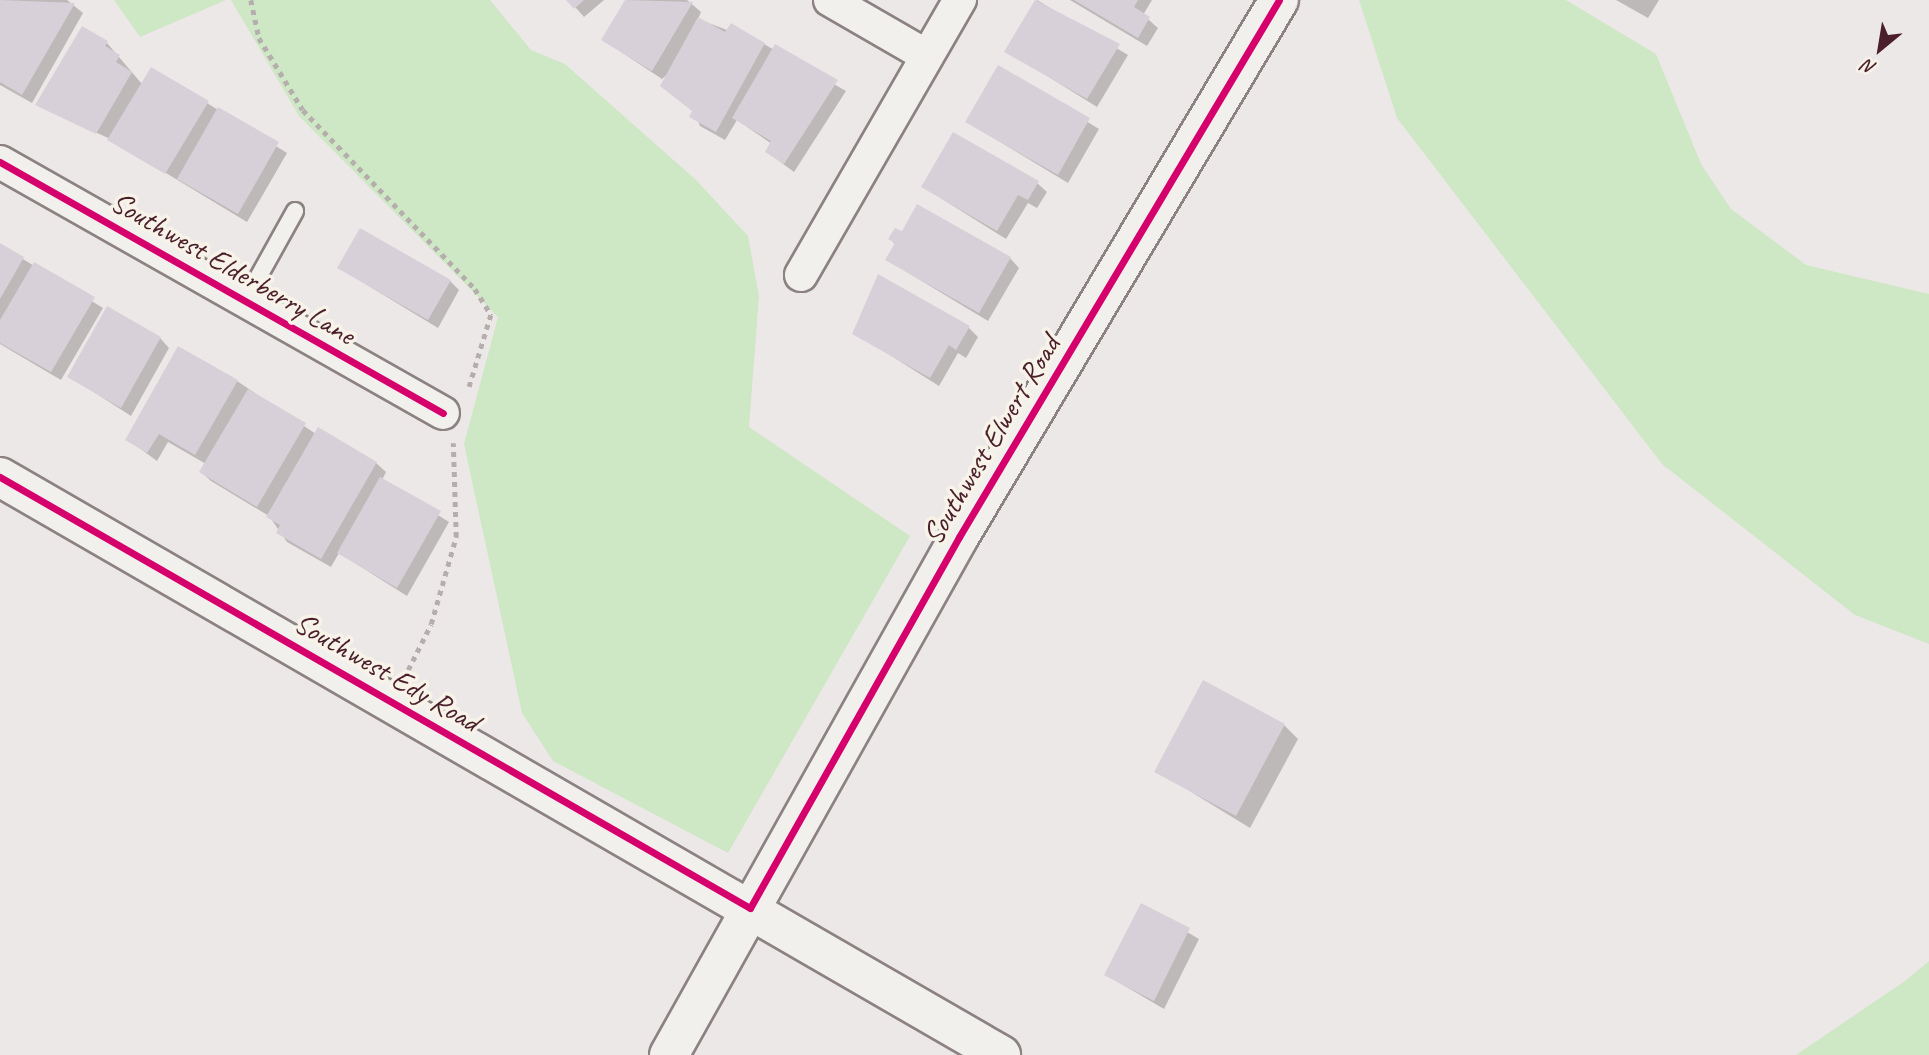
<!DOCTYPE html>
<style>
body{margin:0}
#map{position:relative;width:1929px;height:1055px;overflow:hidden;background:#ede8e8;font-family:Caveat,sans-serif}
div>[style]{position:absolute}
.green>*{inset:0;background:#cee7c4}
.shadow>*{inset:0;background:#0003}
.building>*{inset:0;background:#d8d0d8}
.path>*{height:4.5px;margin-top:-2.25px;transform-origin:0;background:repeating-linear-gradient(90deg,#b5aead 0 5px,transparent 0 10px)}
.roads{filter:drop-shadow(2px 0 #8c8183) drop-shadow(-2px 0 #8c8183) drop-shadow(0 2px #8c8183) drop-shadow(0 -2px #8c8183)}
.lane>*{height:16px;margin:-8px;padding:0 8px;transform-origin:8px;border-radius:8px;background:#f1f0ec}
.street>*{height:32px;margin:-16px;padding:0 16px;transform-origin:16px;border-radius:16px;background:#f1f0ec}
.secondary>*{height:38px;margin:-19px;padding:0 19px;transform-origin:19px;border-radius:19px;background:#f1f0ec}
.cycleway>*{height:7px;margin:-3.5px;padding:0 3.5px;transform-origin:3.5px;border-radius:3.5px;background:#d6006c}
span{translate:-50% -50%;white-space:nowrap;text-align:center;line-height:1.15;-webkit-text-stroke:7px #f7f3e8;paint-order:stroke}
.street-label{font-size:30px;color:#4a1f2b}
.north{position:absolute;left:1845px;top:14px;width:70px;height:70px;-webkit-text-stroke:5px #f7f3e8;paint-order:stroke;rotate:210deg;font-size:19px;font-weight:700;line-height:28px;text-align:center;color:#4a1f2b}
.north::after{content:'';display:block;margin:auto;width:24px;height:32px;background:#4a1f2b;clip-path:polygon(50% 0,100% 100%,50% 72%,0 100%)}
</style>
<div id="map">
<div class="green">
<i style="clip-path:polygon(114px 0,226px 0,140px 37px)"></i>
<i style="clip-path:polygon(231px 0,490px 0,531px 50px,565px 64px,696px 180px,748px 236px,759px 296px,749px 427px,910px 536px,728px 853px,553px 761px,522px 713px,464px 444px,498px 317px,299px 116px)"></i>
<i style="clip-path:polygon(1359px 0,1566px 0,1656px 54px,1701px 164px,1731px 209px,1806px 265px,1929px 294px,1929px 644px,1855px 615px,1662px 464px,1397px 118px)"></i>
<i style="clip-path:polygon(1929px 961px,1929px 1055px,1796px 1055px,1905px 981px)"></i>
</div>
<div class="shadow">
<i style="clip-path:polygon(2px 0,67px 0,83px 13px,32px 103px,0 85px)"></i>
<i style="clip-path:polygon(569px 0,604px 0,584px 17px)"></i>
<i style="clip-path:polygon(627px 0,687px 0,701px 12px,698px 19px,764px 44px,846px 91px,794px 172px,767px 152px,772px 144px,737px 120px,725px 140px,700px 126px,694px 112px,662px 86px,670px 72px,662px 79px,603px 40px)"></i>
<i style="clip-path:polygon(1037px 0,1128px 55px,1097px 107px,1007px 51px)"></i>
<i style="clip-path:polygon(1070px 0,1152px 0,1143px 15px,1158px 28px,1147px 46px)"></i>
<i style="clip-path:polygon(1616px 0,1659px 0,1648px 18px)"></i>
<i style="clip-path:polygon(107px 43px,142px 84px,207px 103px,287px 153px,247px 222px,108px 138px,37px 105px)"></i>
<i style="clip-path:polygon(998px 67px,1099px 129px,1068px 183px,967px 122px)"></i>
<i style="clip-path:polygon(1037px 183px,1047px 192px,1037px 208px,1028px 203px,1006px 239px,923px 187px)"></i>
<i style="clip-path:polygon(903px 233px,1010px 258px,1019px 268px,988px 321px,887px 260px,896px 245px,890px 239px)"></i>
<i style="clip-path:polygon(0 245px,103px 308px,61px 380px,0 344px)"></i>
<i style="clip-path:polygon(339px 268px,450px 281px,459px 290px,438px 328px)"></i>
<i style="clip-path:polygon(969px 328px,978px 337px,966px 358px,958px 353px,939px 386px,855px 333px)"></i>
<i style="clip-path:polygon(160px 338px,169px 348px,131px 416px,69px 376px)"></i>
<i style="clip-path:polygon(237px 381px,316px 434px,376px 463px,386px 472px,382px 480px,449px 522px,407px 596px,339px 553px,331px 567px,287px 542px,269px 516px,211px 481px,201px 472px,206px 464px,168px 442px,157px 461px,127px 439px)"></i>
<i style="clip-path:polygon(1284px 725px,1298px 739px,1250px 828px,1157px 771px)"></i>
<i style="clip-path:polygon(1141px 905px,1199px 939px,1164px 1009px,1106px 975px)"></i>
</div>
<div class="building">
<i style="clip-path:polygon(0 0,75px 3px,22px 95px,0 82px)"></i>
<i style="clip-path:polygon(566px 0,584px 0,574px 9px)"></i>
<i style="clip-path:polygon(625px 0,693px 2px,652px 71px,601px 40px)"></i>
<i style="clip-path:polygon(1035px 0,1120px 44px,1087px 99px,1004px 52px)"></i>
<i style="clip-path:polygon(1074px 0,1138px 0,1134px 7px,1150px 17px,1138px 38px)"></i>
<i style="clip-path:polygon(698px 17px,725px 32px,731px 23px,765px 43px,716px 132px,689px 117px,692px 111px,660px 86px)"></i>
<i style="clip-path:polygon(82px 26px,108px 41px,105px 46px,120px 55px,116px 62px,132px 72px,96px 134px,35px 105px)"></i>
<i style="clip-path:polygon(775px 44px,838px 80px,784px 164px,765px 152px,771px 141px,732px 118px)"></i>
<i style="clip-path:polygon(998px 65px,1090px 118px,1058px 175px,965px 122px)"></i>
<i style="clip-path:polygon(151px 67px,209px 101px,165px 174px,107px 140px)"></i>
<i style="clip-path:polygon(218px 107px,279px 142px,238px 214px,177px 179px)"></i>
<i style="clip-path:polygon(953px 132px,1039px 181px,1028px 200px,1018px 195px,997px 231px,921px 187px)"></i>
<i style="clip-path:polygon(917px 204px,1011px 257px,979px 313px,885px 260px,895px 243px,888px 239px,895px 228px,902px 231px)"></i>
<i style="clip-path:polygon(360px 228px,451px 280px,428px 320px,337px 268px)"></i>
<i style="clip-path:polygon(0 243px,24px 257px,0 299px)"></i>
<i style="clip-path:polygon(34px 262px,95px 297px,51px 372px,0 343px,0 320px)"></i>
<i style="clip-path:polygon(878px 274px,970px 326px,956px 350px,949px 345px,930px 378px,852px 334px)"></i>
<i style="clip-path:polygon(107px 306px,161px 337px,121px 408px,67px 377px)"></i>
<i style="clip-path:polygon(178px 346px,238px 380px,195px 455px,159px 434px,147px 453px,125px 440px)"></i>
<i style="clip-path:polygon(248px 389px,306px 423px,257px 507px,199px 472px)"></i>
<i style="clip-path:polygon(318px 427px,377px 462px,321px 559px,276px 533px,280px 525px,266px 517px)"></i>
<i style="clip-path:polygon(380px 477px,441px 511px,397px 588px,337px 553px)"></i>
<i style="clip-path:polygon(1203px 680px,1285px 724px,1236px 816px,1154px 772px)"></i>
<i style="clip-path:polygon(1141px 903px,1190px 928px,1154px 1001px,1104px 975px)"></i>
</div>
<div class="path">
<i style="left:251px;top:0;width:39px;rotate:78deg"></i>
<i style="left:259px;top:38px;width:84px;rotate:58.6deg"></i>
<i style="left:303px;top:110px;width:248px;rotate:46.1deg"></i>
<i style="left:475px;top:289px;width:31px;rotate:58deg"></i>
<i style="left:491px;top:315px;width:79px;rotate:106.8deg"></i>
<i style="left:408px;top:670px;width:51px;rotate:-63.4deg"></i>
<i style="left:431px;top:624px;width:91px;rotate:-74deg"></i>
<i style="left:456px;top:537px;width:94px;rotate:-91.8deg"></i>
</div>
<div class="roads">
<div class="lane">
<i style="left:245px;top:301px;width:103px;rotate:-60.9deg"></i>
</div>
<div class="street">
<i style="left:830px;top:0;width:112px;rotate:30deg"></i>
<i style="left:0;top:162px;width:509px;rotate:29.54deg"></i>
<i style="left:801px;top:275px;width:318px;rotate:-60deg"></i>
</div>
<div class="secondary">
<i style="left:0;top:477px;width:1156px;rotate:30deg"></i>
<i style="left:669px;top:1055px;width:594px;rotate:-60.76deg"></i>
<i style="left:959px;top:537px;width:625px;rotate:-59.21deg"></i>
</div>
</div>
<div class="cycleway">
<i style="left:0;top:162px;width:509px;rotate:29.54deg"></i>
<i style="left:0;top:477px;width:865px;rotate:29.88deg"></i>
<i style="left:750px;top:908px;width:426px;rotate:-60.6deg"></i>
<i style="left:959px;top:537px;width:625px;rotate:-59.21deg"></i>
</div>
<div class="street-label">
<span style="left:233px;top:268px;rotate:30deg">Southwest Elderberry Lane</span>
<span style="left:991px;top:440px;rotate:-59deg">Southwest Elwert Road</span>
<span style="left:387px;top:672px;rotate:30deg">Southwest Edy Road</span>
</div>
<div class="north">N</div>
</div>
